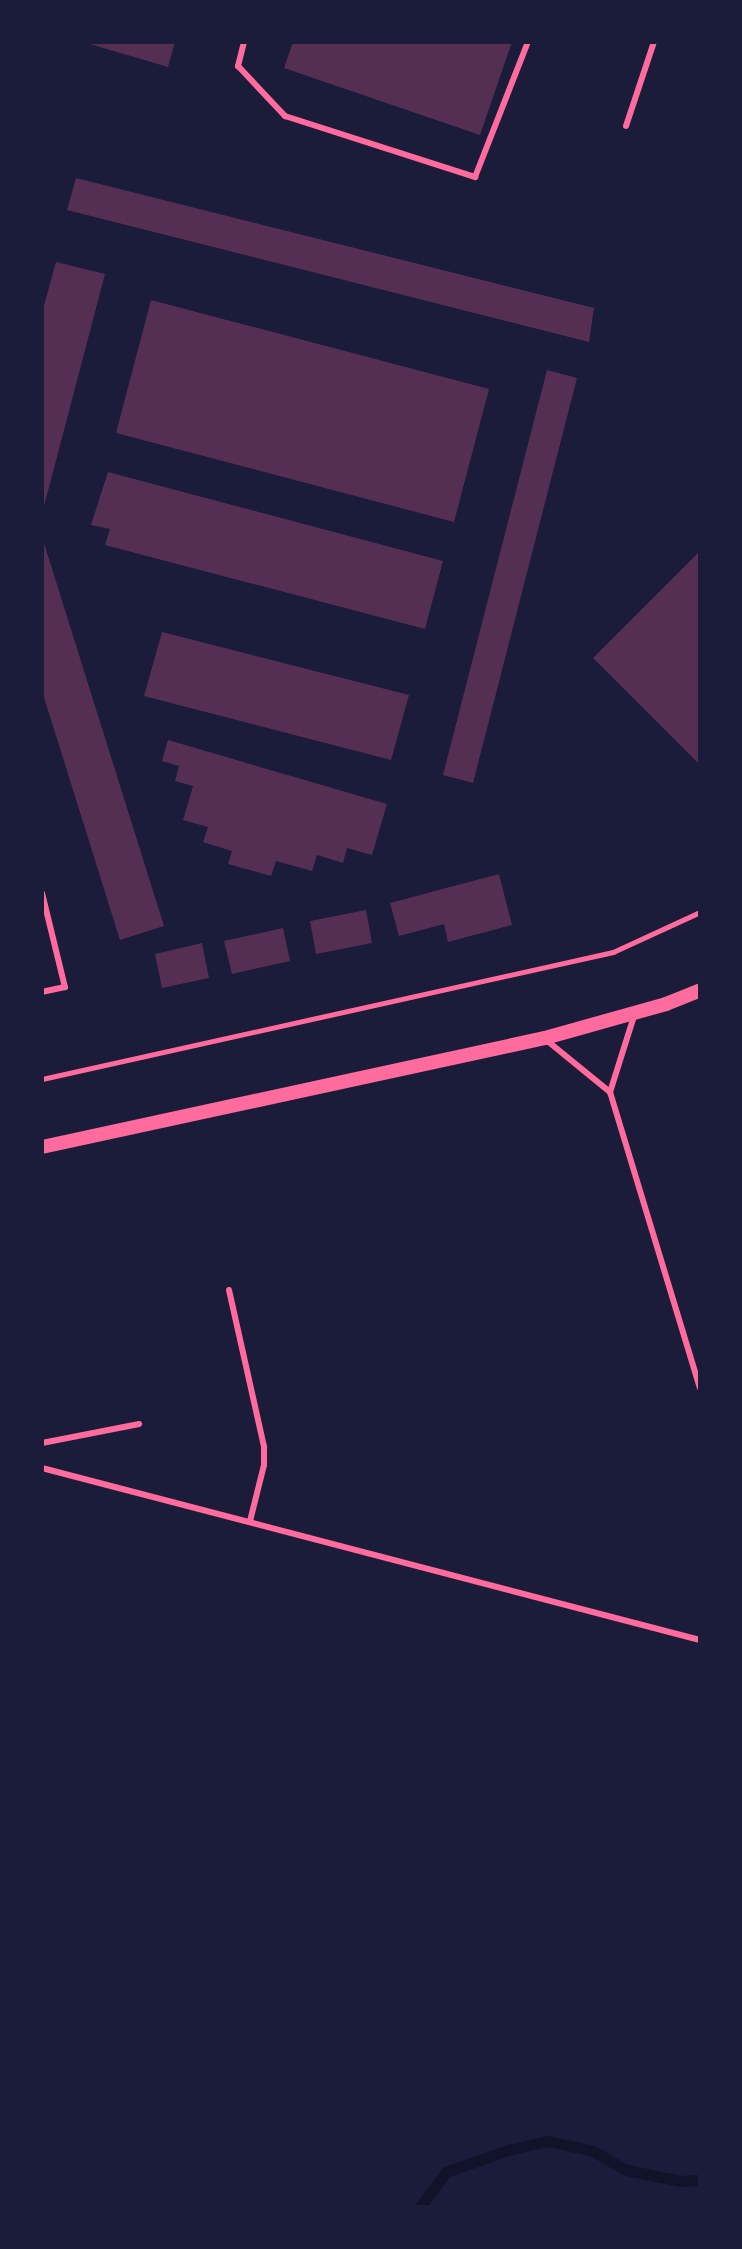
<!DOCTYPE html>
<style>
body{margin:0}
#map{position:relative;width:742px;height:2249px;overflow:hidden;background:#1b1b3a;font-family:Roboto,sans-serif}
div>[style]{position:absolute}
.stream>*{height:11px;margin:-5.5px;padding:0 5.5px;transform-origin:5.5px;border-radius:5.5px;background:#12122b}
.building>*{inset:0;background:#542f53}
.path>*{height:5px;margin:-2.5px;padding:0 2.5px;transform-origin:2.5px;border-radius:2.5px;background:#ff6b9d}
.service>*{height:6px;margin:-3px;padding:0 3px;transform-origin:3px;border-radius:3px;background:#ff6b9d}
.tertiary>*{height:14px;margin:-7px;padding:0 7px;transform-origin:7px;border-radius:7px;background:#ff6b9d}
span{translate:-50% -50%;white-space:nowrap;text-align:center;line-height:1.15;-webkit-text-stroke:6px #1b1b3a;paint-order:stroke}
.frame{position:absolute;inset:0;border:44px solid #1b1b3a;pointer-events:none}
</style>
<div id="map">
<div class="stream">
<i style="left:420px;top:2207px;width:44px;rotate:-53.4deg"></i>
<i style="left:446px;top:2172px;width:66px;rotate:-19.5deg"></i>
<i style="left:508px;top:2150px;width:41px;rotate:-12.7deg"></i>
<i style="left:548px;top:2141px;width:46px;rotate:12.5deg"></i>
<i style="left:593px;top:2151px;width:38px;rotate:30deg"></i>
<i style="left:626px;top:2170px;width:55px;rotate:11.5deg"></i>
<i style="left:680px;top:2181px;width:20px;rotate:-3deg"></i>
</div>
<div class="building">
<i style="clip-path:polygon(83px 42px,175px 42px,168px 67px)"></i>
<i style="clip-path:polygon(293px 42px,512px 42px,480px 135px,284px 68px)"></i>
<i style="clip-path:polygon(76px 178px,594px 308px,589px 342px,67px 210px)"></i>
<i style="clip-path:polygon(56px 262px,105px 274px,43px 510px,42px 313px)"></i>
<i style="clip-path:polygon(151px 300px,489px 389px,454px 522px,116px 433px)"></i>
<i style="clip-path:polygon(547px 370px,577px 378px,473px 783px,443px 775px)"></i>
<i style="clip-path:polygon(108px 472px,443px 561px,425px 629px,105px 545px,110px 529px,91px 525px)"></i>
<i style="clip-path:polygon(43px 540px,164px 926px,120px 940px,42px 691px)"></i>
<i style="clip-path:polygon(700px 551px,700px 763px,699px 764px,593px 658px)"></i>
<i style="clip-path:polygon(162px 632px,409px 695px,391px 760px,144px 696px)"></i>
<i style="clip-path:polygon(168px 740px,387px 804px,372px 855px,347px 848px,343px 863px,317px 855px,312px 871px,276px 861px,271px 876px,228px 864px,232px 851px,203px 842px,208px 827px,183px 820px,193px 786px,175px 781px,179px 766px,162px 761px)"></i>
<i style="clip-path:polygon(499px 874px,512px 925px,448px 942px,444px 924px,399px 936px,390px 903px)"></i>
<i style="clip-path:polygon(366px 910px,372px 943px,316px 954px,310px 921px)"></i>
<i style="clip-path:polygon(283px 928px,290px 961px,232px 974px,224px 941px)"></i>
<i style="clip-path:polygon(202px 943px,209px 978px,162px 988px,155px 954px)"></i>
</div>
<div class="path">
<i style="left:42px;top:1079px;width:585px;rotate:-12.54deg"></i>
<i style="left:613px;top:952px;width:96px;rotate:-24.7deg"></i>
</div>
<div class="service">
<i style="left:244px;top:42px;width:25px;rotate:104deg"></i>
<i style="left:238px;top:66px;width:69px;rotate:46.8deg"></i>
<i style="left:285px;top:116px;width:200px;rotate:17.8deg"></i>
<i style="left:475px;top:177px;width:145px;rotate:-68.6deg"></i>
<i style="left:626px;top:126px;width:89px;rotate:-71.6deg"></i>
<i style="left:42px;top:893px;width:97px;rotate:76.3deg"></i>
<i style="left:65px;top:987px;width:24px;rotate:168deg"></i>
<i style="left:634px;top:1016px;width:80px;rotate:107.5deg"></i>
<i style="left:610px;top:1092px;width:309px;rotate:73.1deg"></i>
<i style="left:545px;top:1039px;width:84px;rotate:39.2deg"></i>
<i style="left:229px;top:1290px;width:161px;rotate:77.4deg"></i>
<i style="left:264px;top:1447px;width:18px;rotate:90deg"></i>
<i style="left:264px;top:1465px;width:58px;rotate:104deg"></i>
<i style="left:42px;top:1443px;width:99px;rotate:-11.1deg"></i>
<i style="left:42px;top:1468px;width:680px;rotate:14.65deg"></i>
</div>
<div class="tertiary">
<i style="left:42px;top:1147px;width:515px;rotate:-12.23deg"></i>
<i style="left:545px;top:1038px;width:126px;rotate:-15.7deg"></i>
<i style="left:666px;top:1004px;width:37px;rotate:-22deg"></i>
</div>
<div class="frame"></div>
</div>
